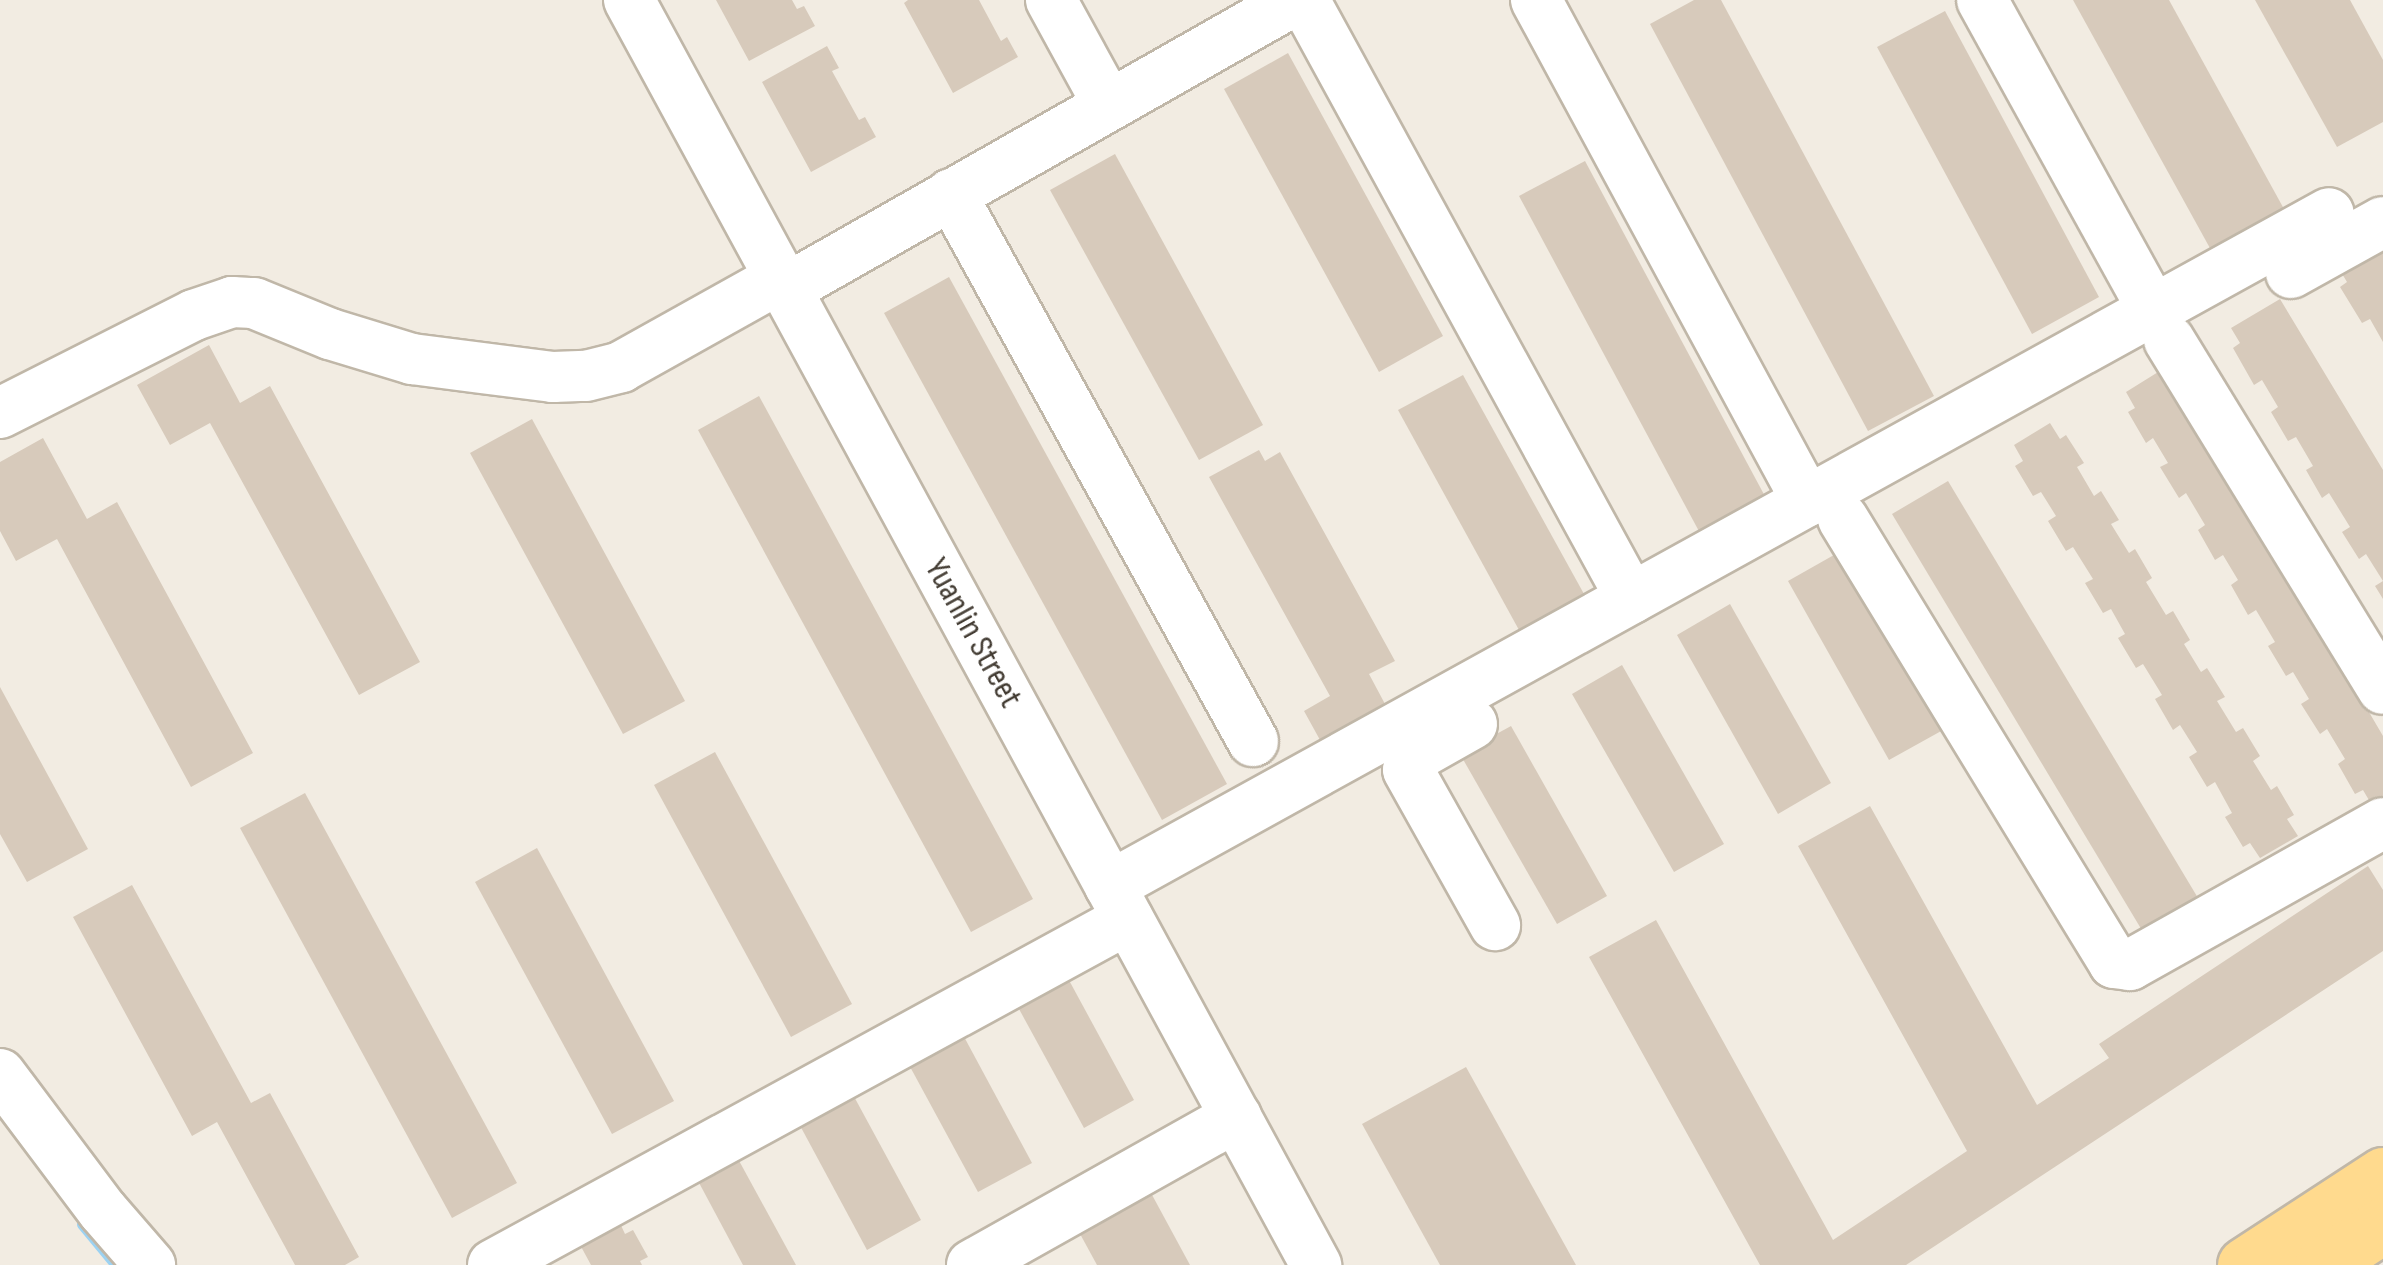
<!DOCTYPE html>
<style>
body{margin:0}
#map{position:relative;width:2383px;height:1265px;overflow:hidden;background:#f2ece2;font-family:"Sofia Sans Condensed",sans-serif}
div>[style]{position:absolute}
.stream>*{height:11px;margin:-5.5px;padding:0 5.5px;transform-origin:5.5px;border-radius:5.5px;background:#9cd2f2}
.building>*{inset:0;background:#d7cabb}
.roads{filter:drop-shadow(2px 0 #c0b7a8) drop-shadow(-2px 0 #c0b7a8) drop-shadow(0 2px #c0b7a8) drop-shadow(0 -2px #c0b7a8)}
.minor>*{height:50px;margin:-25px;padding:0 25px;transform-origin:25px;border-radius:25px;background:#fff}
.major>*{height:55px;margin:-27.5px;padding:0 27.5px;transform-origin:27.5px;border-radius:27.5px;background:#ffda8e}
span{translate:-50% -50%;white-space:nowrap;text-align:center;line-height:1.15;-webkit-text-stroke:8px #fff;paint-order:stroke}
.street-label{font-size:35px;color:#433c33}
</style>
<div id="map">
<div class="stream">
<i style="left:82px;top:1224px;width:53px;rotate:50.3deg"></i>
</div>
<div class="building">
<i style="clip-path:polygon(716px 0,792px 0,797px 9px,804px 6px,815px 26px,749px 61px)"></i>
<i style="clip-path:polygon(908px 0,979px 0,1001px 41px,1007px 37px,1018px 57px,953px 93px,904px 3px)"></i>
<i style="clip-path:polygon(1694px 0,1721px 0,1934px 396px,1868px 431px,1650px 24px)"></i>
<i style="clip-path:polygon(2073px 0,2169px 0,2284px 209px,2211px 250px)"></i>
<i style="clip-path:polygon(2255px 0,2350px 0,2383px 60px,2383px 122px,2337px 147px)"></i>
<i style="clip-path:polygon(1945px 11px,2099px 297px,2032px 334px,1877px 47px)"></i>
<i style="clip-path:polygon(827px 46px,839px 68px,832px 71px,859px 120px,865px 117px,876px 137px,811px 172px,762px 82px)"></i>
<i style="clip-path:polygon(1288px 53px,1443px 336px,1379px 372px,1224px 89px)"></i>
<i style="clip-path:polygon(1115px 154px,1263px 425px,1199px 460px,1050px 190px)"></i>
<i style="clip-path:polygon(1585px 161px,1767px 500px,1701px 535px,1519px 196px)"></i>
<i style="clip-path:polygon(2383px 240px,2383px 342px,2370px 319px,2362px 323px,2340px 287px,2347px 282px,2338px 267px)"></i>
<i style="clip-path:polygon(949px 277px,1227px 784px,1162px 820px,884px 313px)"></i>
<i style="clip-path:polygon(2280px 299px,2383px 470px,2383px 599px,2375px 586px,2383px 581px,2366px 554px,2359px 559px,2342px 532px,2350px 527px,2329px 493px,2322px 498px,2306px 470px,2313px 466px,2296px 437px,2288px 441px,2271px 412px,2278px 407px,2262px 380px,2254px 385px,2233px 348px,2240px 343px,2231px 328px)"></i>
<i style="clip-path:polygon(209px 345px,240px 403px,270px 386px,420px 662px,359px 695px,210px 423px,170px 445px,137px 385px)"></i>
<i style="clip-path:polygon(2163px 369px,2372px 703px,2366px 707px,2383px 736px,2383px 801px,2373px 807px,2363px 790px,2355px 794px,2338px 764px,2345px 759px,2327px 729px,2320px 734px,2301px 704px,2309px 699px,2293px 672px,2286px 676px,2268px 646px,2275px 642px,2256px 610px,2248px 615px,2231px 585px,2238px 580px,2223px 555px,2215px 560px,2198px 530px,2205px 525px,2186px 493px,2179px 498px,2160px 467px,2168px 463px,2153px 438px,2146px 443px,2128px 412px,2135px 408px,2126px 392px)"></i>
<i style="clip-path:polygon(1463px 375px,1584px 594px,1519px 630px,1398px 410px)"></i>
<i style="clip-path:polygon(759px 396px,1033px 899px,971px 932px,698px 430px)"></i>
<i style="clip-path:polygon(532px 419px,685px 701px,623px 734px,470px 453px)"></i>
<i style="clip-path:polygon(2050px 423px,2060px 439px,2066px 435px,2084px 463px,2077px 467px,2094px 496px,2101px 491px,2119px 520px,2111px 524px,2129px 553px,2135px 549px,2152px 578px,2146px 582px,2166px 615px,2173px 611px,2190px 640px,2184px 644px,2201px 672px,2207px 668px,2225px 697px,2217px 701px,2236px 732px,2243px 728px,2260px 756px,2253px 761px,2271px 790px,2277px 786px,2294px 815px,2287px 819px,2298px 836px,2260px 858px,2250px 843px,2243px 847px,2225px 817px,2232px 813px,2215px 782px,2207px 787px,2189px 757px,2197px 752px,2180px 725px,2173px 730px,2155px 699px,2162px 695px,2143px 664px,2136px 668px,2118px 638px,2125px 634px,2111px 609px,2103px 613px,2085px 583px,2093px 579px,2073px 547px,2066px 551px,2048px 521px,2056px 516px,2041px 492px,2033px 496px,2015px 466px,2023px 461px,2014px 445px)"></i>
<i style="clip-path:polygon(43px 438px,87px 519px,117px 502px,253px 753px,191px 787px,57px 539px,16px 561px,0 531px,0 462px)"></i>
<i style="clip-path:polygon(1259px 450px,1265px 461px,1280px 452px,1395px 661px,1369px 674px,1385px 704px,1320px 740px,1304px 711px,1330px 696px,1209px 477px)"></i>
<i style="clip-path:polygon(1948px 481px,2198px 898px,2143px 932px,1892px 514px)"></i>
<i style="clip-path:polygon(1841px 551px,1943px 730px,1889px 760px,1788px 581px)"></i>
<i style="clip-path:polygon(1730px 604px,1831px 783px,1778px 814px,1677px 635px)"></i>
<i style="clip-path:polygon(1622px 665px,1724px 844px,1674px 872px,1572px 694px)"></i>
<i style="clip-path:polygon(0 687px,88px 849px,27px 882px,0 834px)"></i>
<i style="clip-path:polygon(1511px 726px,1607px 896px,1557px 924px,1460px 754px)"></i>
<i style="clip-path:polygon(715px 752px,852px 1004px,791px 1037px,654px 785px)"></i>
<i style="clip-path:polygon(305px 793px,517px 1183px,452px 1218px,240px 828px)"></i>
<i style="clip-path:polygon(1870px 806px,2037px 1105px,2109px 1058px,2099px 1044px,2368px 866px,2383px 890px,2383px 951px,1906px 1265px,1760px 1265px,1589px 957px,1656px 920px,1833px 1240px,1967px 1151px,1798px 846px)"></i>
<i style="clip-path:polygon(537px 848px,674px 1101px,612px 1134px,475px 882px)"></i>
<i style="clip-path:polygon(132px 885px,251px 1103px,270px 1093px,359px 1257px,345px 1265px,295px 1265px,217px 1122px,192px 1136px,73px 917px)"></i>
<i style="clip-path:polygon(1064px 971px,1134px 1100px,1084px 1128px,1013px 998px)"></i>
<i style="clip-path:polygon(962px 1033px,1032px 1163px,978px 1192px,908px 1063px)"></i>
<i style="clip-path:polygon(1466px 1067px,1576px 1265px,1440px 1265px,1362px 1124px)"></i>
<i style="clip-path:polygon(851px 1091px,921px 1220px,867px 1250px,797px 1120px)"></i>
<i style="clip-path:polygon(737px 1157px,796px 1265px,743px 1265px,697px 1179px)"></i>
<i style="clip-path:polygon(1151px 1193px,1190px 1265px,1097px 1265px,1079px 1232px)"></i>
<i style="clip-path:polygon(618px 1219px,625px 1234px,633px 1230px,648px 1257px,640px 1261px,642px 1265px,591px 1265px,578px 1241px)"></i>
</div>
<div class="roads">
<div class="minor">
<i style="left:629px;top:0;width:1440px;rotate:61.49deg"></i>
<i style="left:1051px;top:0;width:119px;rotate:61.3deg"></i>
<i style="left:1304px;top:0;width:682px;rotate:61.33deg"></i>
<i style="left:1536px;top:0;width:570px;rotate:61.59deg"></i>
<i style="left:1982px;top:0;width:354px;rotate:61.1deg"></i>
<i style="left:951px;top:194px;width:625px;rotate:61.1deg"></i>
<i style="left:2291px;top:273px;width:105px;rotate:-29deg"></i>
<i style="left:786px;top:289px;width:585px;rotate:-29.59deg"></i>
<i style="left:2169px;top:340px;width:409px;rotate:58.5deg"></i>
<i style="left:0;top:413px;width:217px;rotate:-26.8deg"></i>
<i style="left:194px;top:315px;width:40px;rotate:-18.9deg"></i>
<i style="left:232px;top:302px;width:22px;rotate:3deg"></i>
<i style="left:254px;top:303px;width:82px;rotate:22.2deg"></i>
<i style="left:330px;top:334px;width:86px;rotate:17deg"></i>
<i style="left:412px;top:359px;width:142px;rotate:7.3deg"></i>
<i style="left:553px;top:377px;width:33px;rotate:-2deg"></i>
<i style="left:586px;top:376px;width:36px;rotate:-14deg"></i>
<i style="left:621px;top:367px;width:182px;rotate:-29.2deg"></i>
<i style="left:1843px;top:519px;width:520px;rotate:58.6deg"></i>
<i style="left:2114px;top:963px;width:16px;rotate:7deg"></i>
<i style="left:2130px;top:965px;width:290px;rotate:-29.3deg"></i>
<i style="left:1472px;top:724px;width:63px;rotate:150.6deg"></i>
<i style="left:1417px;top:755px;width:17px;rotate:121deg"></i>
<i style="left:1408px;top:770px;width:178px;rotate:60.7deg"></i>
<i style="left:1110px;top:886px;width:1392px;rotate:-28.9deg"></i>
<i style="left:0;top:1074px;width:171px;rotate:53.1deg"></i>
<i style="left:103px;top:1211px;width:72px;rotate:49deg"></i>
<i style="left:493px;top:1265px;width:723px;rotate:-28.59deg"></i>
<i style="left:972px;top:1265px;width:303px;rotate:-29.3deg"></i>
</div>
<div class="major">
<i style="left:2245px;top:1265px;width:165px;rotate:-33.1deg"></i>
<i style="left:2322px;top:1265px;width:73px;rotate:-33.3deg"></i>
</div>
</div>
<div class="street-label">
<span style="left:973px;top:633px;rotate:61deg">Yuanlin Street</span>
</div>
</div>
